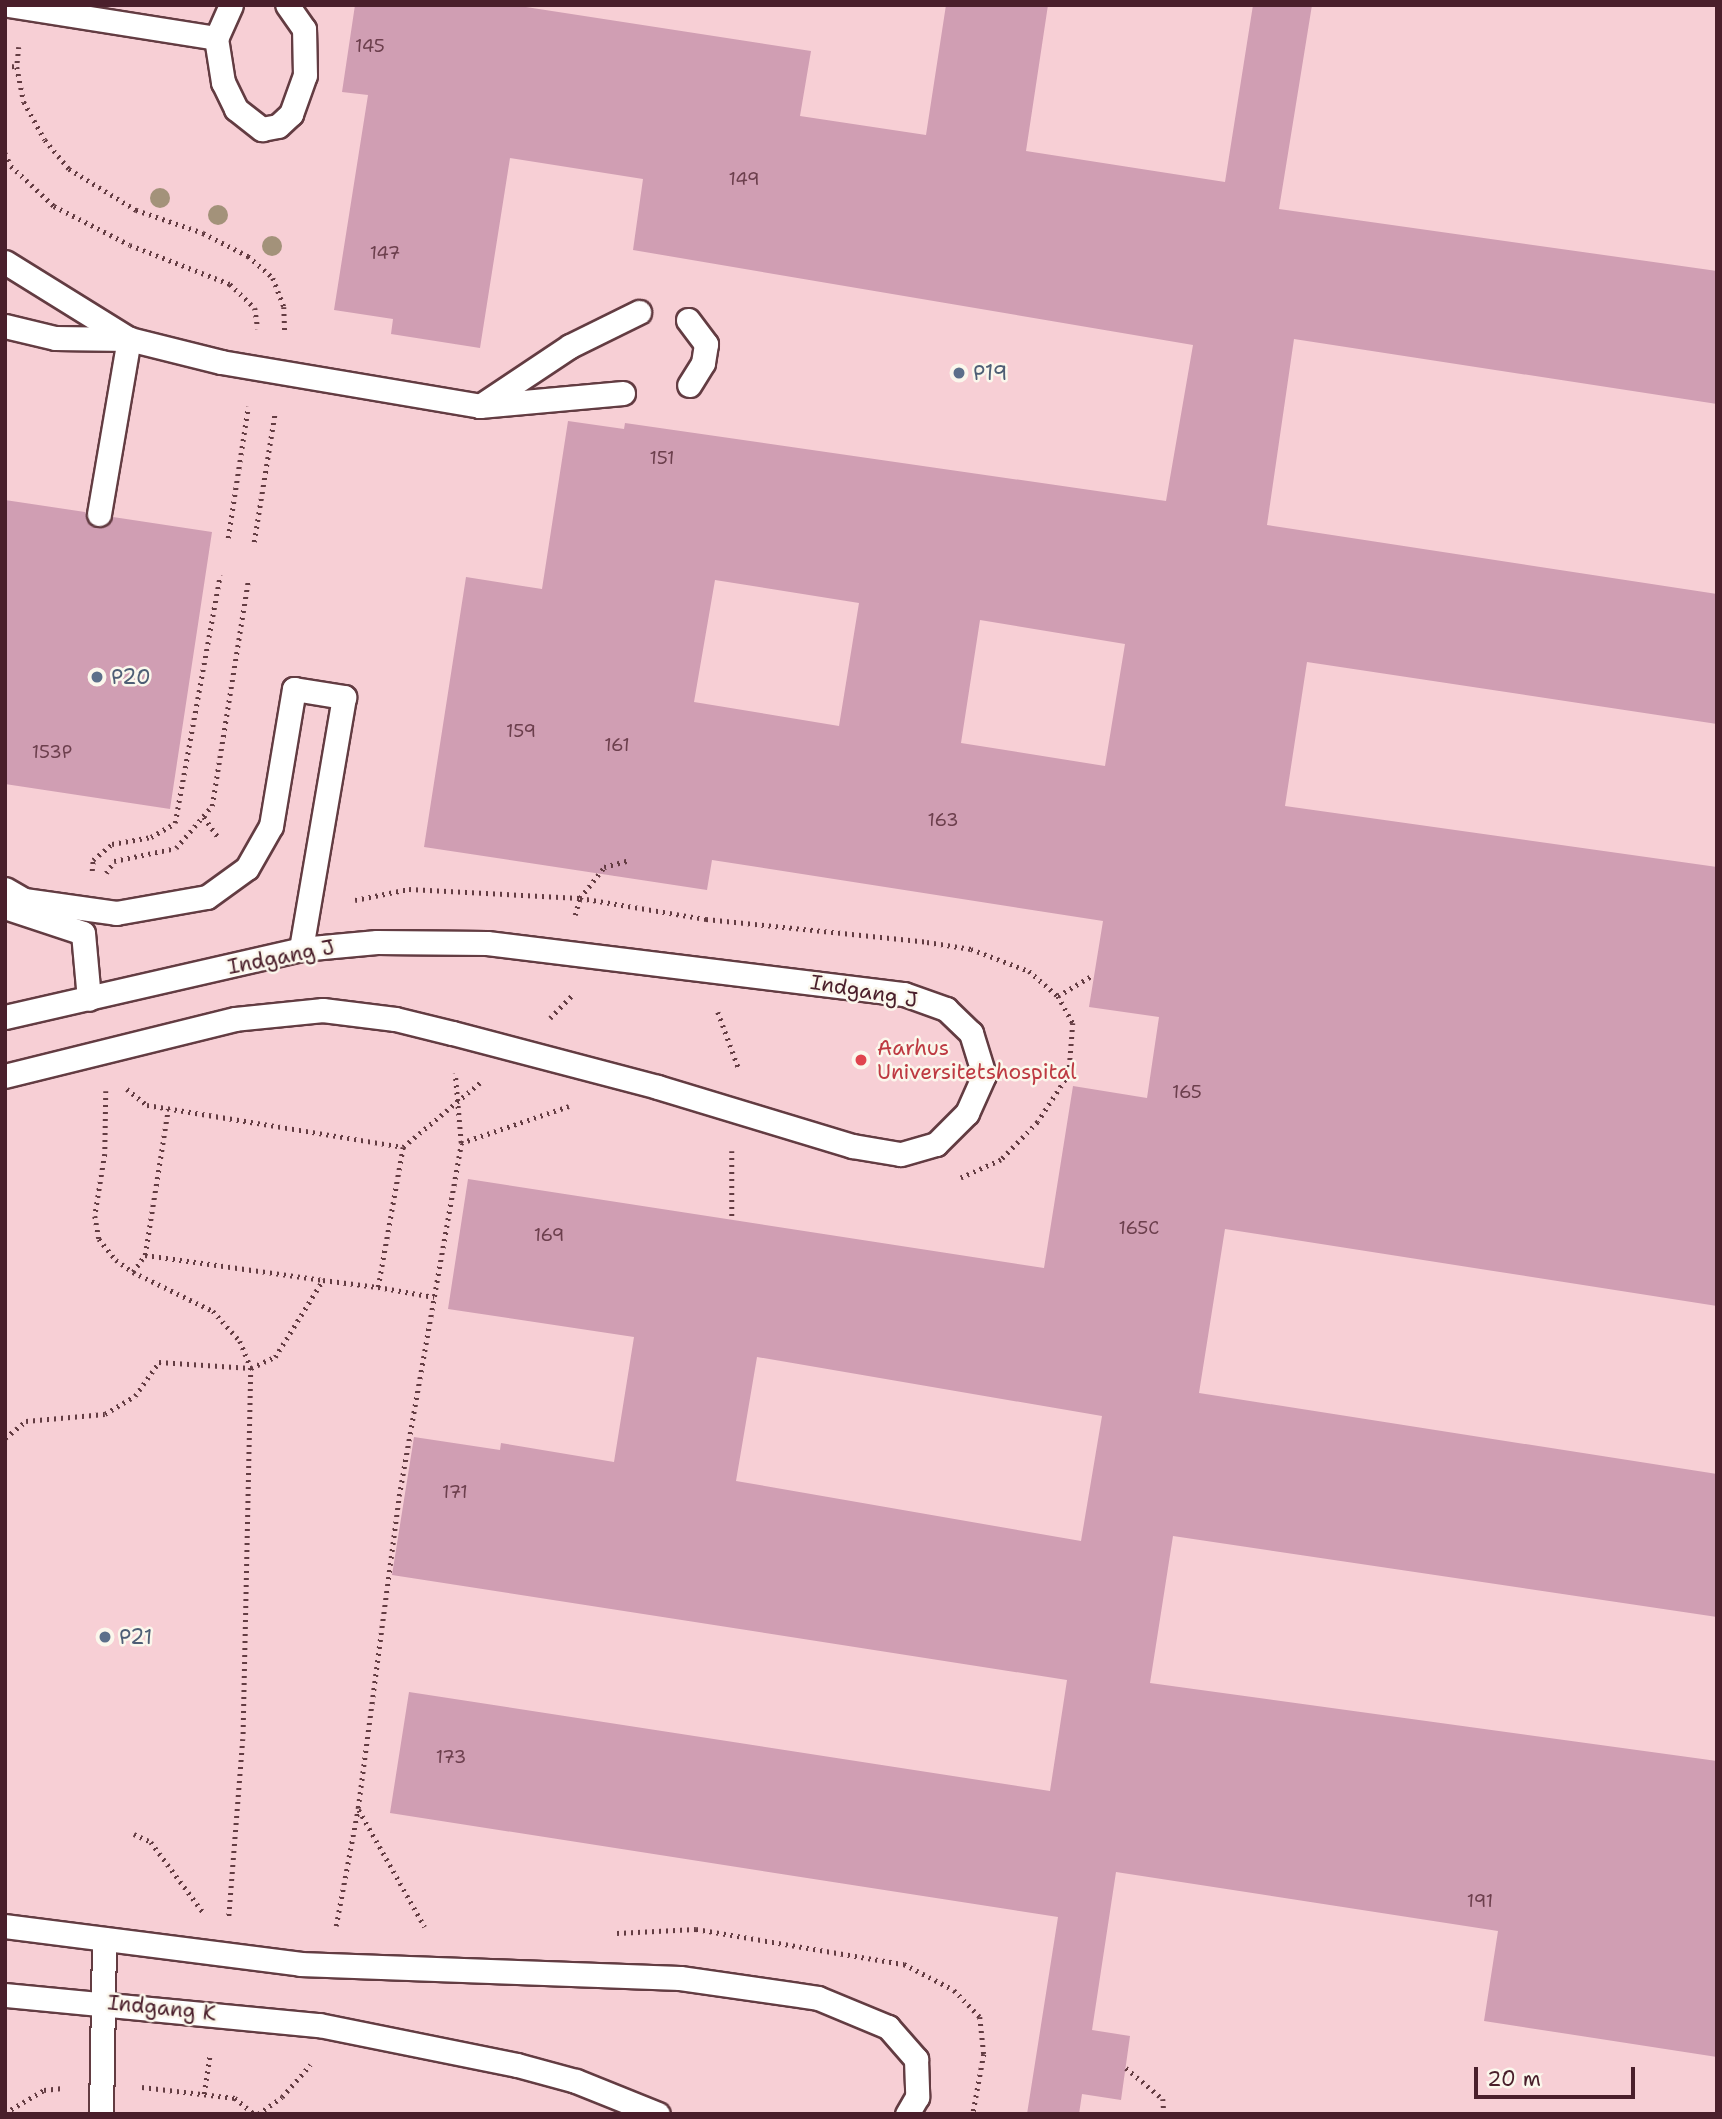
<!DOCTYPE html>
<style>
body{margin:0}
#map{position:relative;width:1722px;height:2119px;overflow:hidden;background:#efe1c2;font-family:"Shantell Sans",sans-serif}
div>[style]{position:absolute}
.built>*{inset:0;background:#f7cfd5}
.building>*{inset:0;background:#d09eb3}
.path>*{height:4.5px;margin-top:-2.25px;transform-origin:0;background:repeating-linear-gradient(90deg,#633c42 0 2px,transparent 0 7px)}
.roads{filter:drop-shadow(2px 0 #633c42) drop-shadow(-2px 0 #633c42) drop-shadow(0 2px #633c42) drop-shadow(0 -2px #633c42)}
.lane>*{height:23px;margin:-11.5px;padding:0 11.5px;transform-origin:11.5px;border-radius:11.5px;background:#fff}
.trees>*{width:20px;height:20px;margin:-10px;border-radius:50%;background:#a3927a}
.dots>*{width:19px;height:19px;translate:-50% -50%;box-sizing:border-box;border:4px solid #fbf7ec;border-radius:50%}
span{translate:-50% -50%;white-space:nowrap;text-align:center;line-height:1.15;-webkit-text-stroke:5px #fbf7ec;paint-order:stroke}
.number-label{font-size:18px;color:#6c3f4d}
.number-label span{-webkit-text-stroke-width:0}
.service-label{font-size:21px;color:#4e5e75}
.left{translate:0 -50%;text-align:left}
.street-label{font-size:21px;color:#4a1f2b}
.health-label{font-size:21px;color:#be3a42}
.frame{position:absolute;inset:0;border:7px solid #4a1f2b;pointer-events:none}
.scale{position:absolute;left:1474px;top:2067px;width:161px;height:32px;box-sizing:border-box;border:4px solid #4a1f2b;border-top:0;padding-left:9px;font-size:21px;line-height:24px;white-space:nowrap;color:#4a1f2b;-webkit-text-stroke:5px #fbf7ec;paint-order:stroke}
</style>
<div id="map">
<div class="built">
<i style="clip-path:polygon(5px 5px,1717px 5px,1717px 2114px,5px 2114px)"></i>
</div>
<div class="building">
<i style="clip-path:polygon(evenodd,355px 5px,513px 5px,811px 51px,800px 116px,926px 135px,946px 5px,1048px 5px,1026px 151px,1225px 182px,1253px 5px,1312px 5px,1279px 209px,1717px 271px,1717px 404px,1294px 339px,1267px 525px,1717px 594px,1717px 724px,1307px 662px,1285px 806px,1717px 867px,1717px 1306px,1225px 1229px,1199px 1393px,1717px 1474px,1717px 1617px,1173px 1536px,1150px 1683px,1717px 1761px,1717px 2057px,1484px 2021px,1498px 1931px,1116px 1872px,1092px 2030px,1130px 2036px,1121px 2100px,1082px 2094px,1079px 2114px,1027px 2114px,1058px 1917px,390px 1813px,409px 1692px,1050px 1791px,1067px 1680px,392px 1575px,414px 1437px,500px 1450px,501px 1443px,614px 1462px,634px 1337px,448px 1309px,468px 1179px,1044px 1268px,1073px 1086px,1147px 1098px,1159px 1017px,1089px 1007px,1103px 921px,712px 860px,707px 890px,424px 847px,466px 577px,542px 589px,568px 421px,624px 429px,625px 423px,1166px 501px,1193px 345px,633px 250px,643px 179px,510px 158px,480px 348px,391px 334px,393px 319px,334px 310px,368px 95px,342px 92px,355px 5px,715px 580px,859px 603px,839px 726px,694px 702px,715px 580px,355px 5px,980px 620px,1125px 644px,1105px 766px,961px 743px,980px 620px,355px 5px,757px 1357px,1102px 1416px,1081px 1541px,736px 1481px,757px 1357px)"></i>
<i style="clip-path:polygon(5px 500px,85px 512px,90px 524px,97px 528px,113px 517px,212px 532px,170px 809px,5px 784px)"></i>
</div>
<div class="path">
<i style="left:19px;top:47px;width:20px;rotate:96deg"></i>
<i style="left:17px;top:67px;width:36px;rotate:79deg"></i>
<i style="left:24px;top:102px;width:43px;rotate:61.1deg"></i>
<i style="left:45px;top:140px;width:38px;rotate:50deg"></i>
<i style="left:69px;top:169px;width:79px;rotate:31.5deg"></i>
<i style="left:136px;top:210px;width:71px;rotate:18.9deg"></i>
<i style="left:203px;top:233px;width:51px;rotate:27.1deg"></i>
<i style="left:248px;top:256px;width:33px;rotate:41deg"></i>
<i style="left:273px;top:278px;width:31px;rotate:69deg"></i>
<i style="left:284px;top:307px;width:27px;rotate:88deg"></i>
<i style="left:5px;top:65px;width:12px;rotate:9deg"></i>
<i style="left:5px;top:153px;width:14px;rotate:65deg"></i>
<i style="left:11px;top:166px;width:59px;rotate:42.9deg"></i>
<i style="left:54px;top:206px;width:85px;rotate:27.2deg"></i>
<i style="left:130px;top:245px;width:107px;rotate:21.3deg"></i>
<i style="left:230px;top:284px;width:35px;rotate:44deg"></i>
<i style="left:255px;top:308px;width:21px;rotate:82deg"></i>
<i style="left:228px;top:538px;width:133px;rotate:-81.3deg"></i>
<i style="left:254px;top:542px;width:132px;rotate:-80.8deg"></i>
<i style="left:204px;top:817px;width:24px;rotate:55deg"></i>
<i style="left:92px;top:871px;width:11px;rotate:-85deg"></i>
<i style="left:93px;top:860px;width:25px;rotate:-40deg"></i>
<i style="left:112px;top:844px;width:40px;rotate:-10deg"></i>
<i style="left:151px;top:837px;width:28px;rotate:-30deg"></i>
<i style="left:175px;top:823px;width:252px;rotate:-79.7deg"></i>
<i style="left:106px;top:873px;width:14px;rotate:-56deg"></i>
<i style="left:114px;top:861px;width:63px;rotate:-11.8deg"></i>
<i style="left:176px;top:848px;width:55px;rotate:-49.4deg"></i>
<i style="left:212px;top:806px;width:228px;rotate:-80.9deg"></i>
<i style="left:355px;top:900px;width:55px;rotate:-11.5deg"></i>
<i style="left:409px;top:889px;width:171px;rotate:3deg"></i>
<i style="left:580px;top:898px;width:128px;rotate:9.5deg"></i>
<i style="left:706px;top:919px;width:222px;rotate:5.9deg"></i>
<i style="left:927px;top:942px;width:45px;rotate:9deg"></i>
<i style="left:971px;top:949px;width:62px;rotate:20.8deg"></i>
<i style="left:1029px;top:971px;width:38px;rotate:41deg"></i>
<i style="left:1058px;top:996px;width:31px;rotate:61deg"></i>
<i style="left:1073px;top:1023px;width:51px;rotate:94.5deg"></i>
<i style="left:1069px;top:1074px;width:57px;rotate:122.9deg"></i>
<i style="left:1038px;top:1122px;width:53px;rotate:134.2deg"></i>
<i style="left:1001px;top:1160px;width:44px;rotate:155.8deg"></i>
<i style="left:575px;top:915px;width:18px;rotate:-74deg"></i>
<i style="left:580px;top:898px;width:39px;rotate:-52deg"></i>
<i style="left:604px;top:867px;width:24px;rotate:-15deg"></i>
<i style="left:1058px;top:996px;width:41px;rotate:-31deg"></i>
<i style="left:718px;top:1012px;width:61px;rotate:69.8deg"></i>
<i style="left:550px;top:1018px;width:33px;rotate:-46deg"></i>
<i style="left:127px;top:1089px;width:26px;rotate:39deg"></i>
<i style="left:147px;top:1105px;width:259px;rotate:9.3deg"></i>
<i style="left:106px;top:1091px;width:63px;rotate:90.9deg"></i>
<i style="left:105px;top:1154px;width:63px;rotate:99.2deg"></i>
<i style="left:95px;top:1216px;width:23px;rotate:80deg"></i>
<i style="left:99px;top:1239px;width:27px;rotate:51deg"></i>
<i style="left:116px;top:1260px;width:21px;rotate:35deg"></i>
<i style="left:133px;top:1272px;width:89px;rotate:26deg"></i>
<i style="left:213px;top:1311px;width:40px;rotate:48deg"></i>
<i style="left:240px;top:1341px;width:29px;rotate:68deg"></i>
<i style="left:251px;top:1368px;width:371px;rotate:91.2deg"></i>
<i style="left:243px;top:1739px;width:179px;rotate:94.5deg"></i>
<i style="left:461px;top:1143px;width:114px;rotate:-18.9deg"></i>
<i style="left:732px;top:1151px;width:69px;rotate:90deg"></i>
<i style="left:145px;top:1255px;width:180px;rotate:8deg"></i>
<i style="left:133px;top:1272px;width:21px;rotate:-55deg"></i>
<i style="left:145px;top:1255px;width:148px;rotate:-81deg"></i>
<i style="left:378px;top:1287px;width:57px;rotate:10.1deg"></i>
<i style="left:5px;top:1438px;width:27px;rotate:-39deg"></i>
<i style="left:26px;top:1421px;width:79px;rotate:-5.1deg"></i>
<i style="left:105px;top:1414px;width:35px;rotate:-31deg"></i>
<i style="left:135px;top:1396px;width:42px;rotate:-54.8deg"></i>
<i style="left:159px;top:1362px;width:92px;rotate:3.7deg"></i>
<i style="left:251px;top:1368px;width:26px;rotate:-25deg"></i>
<i style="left:275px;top:1357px;width:91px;rotate:-58.1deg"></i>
<i style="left:323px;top:1280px;width:55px;rotate:7.3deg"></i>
<i style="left:378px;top:1287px;width:142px;rotate:-79.9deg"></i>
<i style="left:403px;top:1147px;width:103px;rotate:-39.9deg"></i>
<i style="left:359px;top:1810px;width:134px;rotate:60.6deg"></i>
<i style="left:134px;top:1834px;width:19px;rotate:25deg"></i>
<i style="left:151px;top:1842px;width:87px;rotate:53.4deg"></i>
<i style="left:336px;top:1926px;width:120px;rotate:-79.4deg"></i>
<i style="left:358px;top:1808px;width:315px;rotate:-82.5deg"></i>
<i style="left:399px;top:1496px;width:358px;rotate:-80deg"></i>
<i style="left:461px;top:1143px;width:70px;rotate:-94.9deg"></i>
<i style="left:617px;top:1933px;width:79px;rotate:-2.9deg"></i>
<i style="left:696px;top:1929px;width:211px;rotate:9.6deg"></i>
<i style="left:904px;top:1964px;width:56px;rotate:27.5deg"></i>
<i style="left:954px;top:1990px;width:37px;rotate:46deg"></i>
<i style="left:980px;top:2017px;width:37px;rotate:84deg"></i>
<i style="left:984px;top:2054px;width:61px;rotate:100.4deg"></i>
<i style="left:1126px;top:2068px;width:48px;rotate:40deg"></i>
<i style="left:1163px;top:2099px;width:15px;rotate:86deg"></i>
<i style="left:142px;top:2087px;width:94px;rotate:6.7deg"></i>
<i style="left:235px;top:2098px;width:25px;rotate:40deg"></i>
<i style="left:204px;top:2094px;width:40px;rotate:-81.5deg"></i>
<i style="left:5px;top:2113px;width:45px;rotate:-30.5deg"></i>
<i style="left:44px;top:2090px;width:19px;rotate:-6deg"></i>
<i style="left:258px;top:2114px;width:29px;rotate:-35deg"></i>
<i style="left:282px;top:2097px;width:43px;rotate:-48.8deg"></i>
</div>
<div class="roads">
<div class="lane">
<i style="left:8px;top:5px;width:211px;rotate:9deg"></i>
<i style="left:231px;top:5px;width:36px;rotate:114deg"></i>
<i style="left:216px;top:38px;width:45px;rotate:81deg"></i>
<i style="left:223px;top:82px;width:30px;rotate:64deg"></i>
<i style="left:236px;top:109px;width:33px;rotate:38deg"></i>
<i style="left:262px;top:129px;width:16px;rotate:-11deg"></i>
<i style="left:278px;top:126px;width:18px;rotate:-43deg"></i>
<i style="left:291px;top:114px;width:41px;rotate:-70.3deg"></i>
<i style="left:305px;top:75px;width:46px;rotate:-91.2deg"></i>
<i style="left:304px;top:29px;width:29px;rotate:-125deg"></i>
<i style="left:5px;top:262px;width:146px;rotate:31.8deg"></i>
<i style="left:688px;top:320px;width:30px;rotate:53deg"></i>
<i style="left:706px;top:344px;width:19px;rotate:99deg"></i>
<i style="left:703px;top:363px;width:26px;rotate:122deg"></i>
<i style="left:5px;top:326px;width:51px;rotate:13.5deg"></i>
<i style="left:55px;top:338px;width:74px;rotate:0.8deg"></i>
<i style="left:129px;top:339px;width:95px;rotate:14deg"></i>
<i style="left:221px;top:362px;width:263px;rotate:9.6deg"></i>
<i style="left:623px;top:393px;width:144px;rotate:174.8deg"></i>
<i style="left:480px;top:406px;width:108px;rotate:-33.7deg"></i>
<i style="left:570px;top:346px;width:77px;rotate:-26.2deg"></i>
<i style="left:99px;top:514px;width:178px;rotate:-80.3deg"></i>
<i style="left:5px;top:889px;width:22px;rotate:30deg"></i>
<i style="left:24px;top:900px;width:93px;rotate:8deg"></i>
<i style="left:116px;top:913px;width:92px;rotate:-10deg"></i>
<i style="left:207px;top:897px;width:49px;rotate:-35.9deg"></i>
<i style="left:247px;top:868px;width:48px;rotate:-60.3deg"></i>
<i style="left:271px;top:826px;width:139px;rotate:-80.5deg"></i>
<i style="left:294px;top:689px;width:51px;rotate:9.1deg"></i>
<i style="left:344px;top:697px;width:256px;rotate:99.7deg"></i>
<i style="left:5px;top:907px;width:82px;rotate:18.4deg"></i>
<i style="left:83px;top:933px;width:66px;rotate:84.8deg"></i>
<i style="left:5px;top:1017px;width:304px;rotate:-12.9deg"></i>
<i style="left:301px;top:949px;width:76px;rotate:-5.3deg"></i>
<i style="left:377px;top:942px;width:110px;rotate:0.5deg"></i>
<i style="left:487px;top:943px;width:420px;rotate:7deg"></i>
<i style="left:904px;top:994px;width:45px;rotate:19.7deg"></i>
<i style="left:946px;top:1009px;width:35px;rotate:44deg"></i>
<i style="left:971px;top:1033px;width:44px;rotate:72.8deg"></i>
<i style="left:984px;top:1075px;width:42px;rotate:114.1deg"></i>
<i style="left:967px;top:1113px;width:44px;rotate:135deg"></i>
<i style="left:936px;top:1144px;width:37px;rotate:164deg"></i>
<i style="left:900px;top:1154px;width:49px;rotate:-170.5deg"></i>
<i style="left:852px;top:1146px;width:203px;rotate:-163.1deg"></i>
<i style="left:658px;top:1087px;width:213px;rotate:-165.3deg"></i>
<i style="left:452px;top:1033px;width:59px;rotate:-166.2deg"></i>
<i style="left:395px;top:1019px;width:73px;rotate:-172.9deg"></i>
<i style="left:323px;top:1010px;width:88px;rotate:174.2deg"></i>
<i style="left:235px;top:1019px;width:237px;rotate:166.1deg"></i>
<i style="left:5px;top:1926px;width:297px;rotate:7.3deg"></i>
<i style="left:300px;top:1964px;width:380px;rotate:2.1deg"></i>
<i style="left:680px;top:1978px;width:139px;rotate:8.2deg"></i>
<i style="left:818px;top:1998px;width:76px;rotate:22.5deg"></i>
<i style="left:888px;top:2027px;width:43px;rotate:48.8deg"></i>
<i style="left:916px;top:2059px;width:38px;rotate:88deg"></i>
<i style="left:917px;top:2097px;width:20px;rotate:120deg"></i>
<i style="left:5px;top:1995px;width:315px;rotate:5.5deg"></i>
<i style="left:319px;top:2025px;width:202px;rotate:11.4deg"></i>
<i style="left:517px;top:2065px;width:61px;rotate:15.2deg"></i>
<i style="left:576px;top:2081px;width:88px;rotate:21.9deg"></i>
<i style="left:101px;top:2114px;width:175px;rotate:-89deg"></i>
</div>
</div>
<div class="trees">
<i style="left:160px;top:198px"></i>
<i style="left:218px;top:215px"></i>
<i style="left:272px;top:246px"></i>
</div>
<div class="dots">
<i style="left:959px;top:373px;background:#5c6f8a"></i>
<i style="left:97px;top:677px;background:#5c6f8a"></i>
<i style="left:861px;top:1060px;background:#e0444e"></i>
<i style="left:105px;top:1637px;background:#5c6f8a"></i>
</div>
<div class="number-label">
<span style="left:370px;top:46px">145</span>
<span style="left:744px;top:179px">149</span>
<span style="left:385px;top:253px">147</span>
<span style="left:662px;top:458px">151</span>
<span style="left:521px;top:731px">159</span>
<span style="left:617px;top:745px">161</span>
<span style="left:52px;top:752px">153P</span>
<span style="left:943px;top:820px">163</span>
<span style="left:1187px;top:1092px">165</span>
<span style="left:1139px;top:1228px">165C</span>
<span style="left:549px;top:1235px">169</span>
<span style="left:455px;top:1492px">171</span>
<span style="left:451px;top:1757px">173</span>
<span style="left:1480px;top:1901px">191</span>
</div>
<div class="service-label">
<span class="left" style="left:973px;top:373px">P19</span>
<span class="left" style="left:111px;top:677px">P20</span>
<span class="left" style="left:119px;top:1637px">P21</span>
</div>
<div class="street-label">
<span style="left:281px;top:957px;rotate:-11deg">Indgang J</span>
<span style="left:864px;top:991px;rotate:10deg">Indgang J</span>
<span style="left:162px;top:2008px;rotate:6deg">Indgang K</span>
</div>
<div class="health-label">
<span class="left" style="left:877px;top:1060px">Aarhus<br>Universitetshospital</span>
</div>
<div class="frame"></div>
<div class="scale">20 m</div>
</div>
